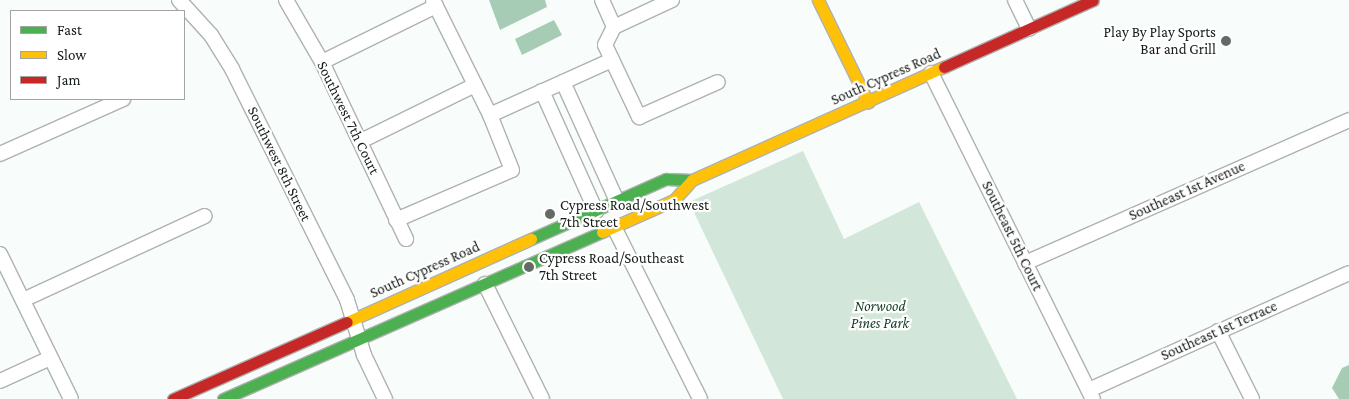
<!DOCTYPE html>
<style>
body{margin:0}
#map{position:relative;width:1349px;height:399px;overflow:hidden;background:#f8fcfa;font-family:"Crimson Pro",serif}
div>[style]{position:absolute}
.green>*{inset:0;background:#d2e6d9}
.water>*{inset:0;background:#a7ccb5}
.roads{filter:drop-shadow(1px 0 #aeb2b0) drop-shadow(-1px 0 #aeb2b0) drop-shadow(0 1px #aeb2b0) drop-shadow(0 -1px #aeb2b0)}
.street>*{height:14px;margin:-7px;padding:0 7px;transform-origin:7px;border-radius:7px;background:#fefffe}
.fast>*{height:11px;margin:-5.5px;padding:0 5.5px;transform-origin:5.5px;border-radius:5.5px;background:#4caf50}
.slow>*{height:11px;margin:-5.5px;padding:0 5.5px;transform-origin:5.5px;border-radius:5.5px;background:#ffc107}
.jam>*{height:11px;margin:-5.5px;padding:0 5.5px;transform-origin:5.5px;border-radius:5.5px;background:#c62828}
.dots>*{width:14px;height:14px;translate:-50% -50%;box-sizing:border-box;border:2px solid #fff;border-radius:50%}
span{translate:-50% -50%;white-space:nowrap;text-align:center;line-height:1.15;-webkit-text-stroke:4.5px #fff;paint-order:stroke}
.poi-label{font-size:15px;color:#151c17}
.right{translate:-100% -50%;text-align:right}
.left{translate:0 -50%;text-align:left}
.street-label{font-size:15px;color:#151c17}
.park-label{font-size:15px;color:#123c26;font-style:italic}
.legend{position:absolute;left:10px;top:10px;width:175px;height:90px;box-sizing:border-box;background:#fff;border:1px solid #a1a4a2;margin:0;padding:6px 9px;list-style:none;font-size:15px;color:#151c17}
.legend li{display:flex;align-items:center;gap:10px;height:25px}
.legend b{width:25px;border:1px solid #a1a4a2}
</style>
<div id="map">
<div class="green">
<i style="clip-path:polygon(803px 151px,844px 239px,919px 202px,1017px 399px,783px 399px,689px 202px)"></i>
</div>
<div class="water">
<i style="clip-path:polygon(489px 0,545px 0,547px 7px,500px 30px)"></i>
<i style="clip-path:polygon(554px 20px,562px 35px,522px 55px,515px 39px)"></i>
<i style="clip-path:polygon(1349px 365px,1349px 399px,1339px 399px,1332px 388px,1342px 368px)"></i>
</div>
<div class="roads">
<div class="street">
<i style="left:179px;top:0;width:47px;rotate:47.6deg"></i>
<i style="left:211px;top:35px;width:40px;rotate:58deg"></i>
<i style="left:232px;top:69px;width:258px;rotate:63.5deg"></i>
<i style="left:347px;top:300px;width:58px;rotate:72.8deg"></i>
<i style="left:364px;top:355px;width:49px;rotate:64.5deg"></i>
<i style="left:286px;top:0;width:72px;rotate:59.9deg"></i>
<i style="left:322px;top:62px;width:196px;rotate:64.6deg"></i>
<i style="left:602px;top:0;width:30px;rotate:66deg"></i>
<i style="left:614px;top:27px;width:20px;rotate:117deg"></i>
<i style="left:605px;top:45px;width:80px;rotate:64.7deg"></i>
<i style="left:639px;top:117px;width:86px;rotate:-23.9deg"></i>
<i style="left:1015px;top:0;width:32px;rotate:64deg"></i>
<i style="left:614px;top:27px;width:64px;rotate:-25deg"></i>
<i style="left:322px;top:62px;width:127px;rotate:-26.2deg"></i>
<i style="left:931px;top:73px;width:364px;rotate:63.6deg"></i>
<i style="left:563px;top:82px;width:131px;rotate:65.6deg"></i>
<i style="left:542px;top:91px;width:132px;rotate:65.8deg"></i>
<i style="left:490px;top:115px;width:134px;rotate:-24.3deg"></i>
<i style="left:361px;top:141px;width:127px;rotate:-26.2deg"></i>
<i style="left:0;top:154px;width:135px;rotate:-24.1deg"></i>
<i style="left:396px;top:220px;width:126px;rotate:-23.3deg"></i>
<i style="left:512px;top:170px;width:59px;rotate:-111.8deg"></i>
<i style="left:490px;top:115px;width:128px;rotate:-116.4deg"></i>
<i style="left:614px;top:227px;width:192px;rotate:63.4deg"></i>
<i style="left:0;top:254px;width:161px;rotate:63.9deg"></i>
<i style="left:1025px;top:263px;width:354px;rotate:-23.8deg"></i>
<i style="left:485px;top:284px;width:128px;rotate:63.6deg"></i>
<i style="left:23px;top:300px;width:200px;rotate:-24.8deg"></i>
<i style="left:1218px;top:331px;width:76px;rotate:63.4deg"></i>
<i style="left:0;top:381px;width:55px;rotate:-24.7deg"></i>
<i style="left:1089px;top:390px;width:285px;rotate:-24.2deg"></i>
</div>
<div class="fast">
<i style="left:531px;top:239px;width:148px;rotate:-24deg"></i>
<i style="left:666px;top:179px;width:26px;rotate:2deg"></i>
<i style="left:223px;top:399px;width:414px;rotate:-23.8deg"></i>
</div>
<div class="slow">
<i style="left:818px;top:0;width:114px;rotate:63.9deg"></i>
<i style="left:602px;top:232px;width:79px;rotate:-24deg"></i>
<i style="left:674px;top:200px;width:27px;rotate:-48deg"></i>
<i style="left:692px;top:180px;width:276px;rotate:-24.2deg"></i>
<i style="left:347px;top:322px;width:202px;rotate:-24.3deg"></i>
</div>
<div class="jam">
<i style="left:944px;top:67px;width:163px;rotate:-24.2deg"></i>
<i style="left:173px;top:399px;width:190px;rotate:-23.9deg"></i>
</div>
</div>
<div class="dots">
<i style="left:1226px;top:41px;background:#646a66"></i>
<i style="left:550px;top:214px;background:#646a66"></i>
<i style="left:529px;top:267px;background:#646a66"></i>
</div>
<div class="poi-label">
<span class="right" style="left:1216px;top:41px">Play By Play Sports<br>Bar and Grill</span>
<span class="left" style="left:560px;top:214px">Cypress Road/Southwest<br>7th Street</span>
<span class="left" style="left:539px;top:267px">Cypress Road/Southeast<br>7th Street</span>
</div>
<div class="street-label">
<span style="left:886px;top:77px;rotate:-24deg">South Cypress Road</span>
<span style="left:348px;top:118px;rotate:64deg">Southwest 7th Court</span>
<span style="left:279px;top:164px;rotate:64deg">Southwest 8th Street</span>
<span style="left:1187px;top:191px;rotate:-24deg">Southeast 1st Avenue</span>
<span style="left:1012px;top:236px;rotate:64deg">Southeast 5th Court</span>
<span style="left:425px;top:270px;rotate:-24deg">South Cypress Road</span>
<span style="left:1219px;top:331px;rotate:-24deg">Southeast 1st Terrace</span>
</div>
<div class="park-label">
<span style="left:880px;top:315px">Norwood<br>Pines Park</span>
</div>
<ul class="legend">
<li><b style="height:6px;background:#4caf50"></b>Fast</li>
<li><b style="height:6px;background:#ffc107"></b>Slow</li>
<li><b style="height:6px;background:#c62828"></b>Jam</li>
</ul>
</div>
